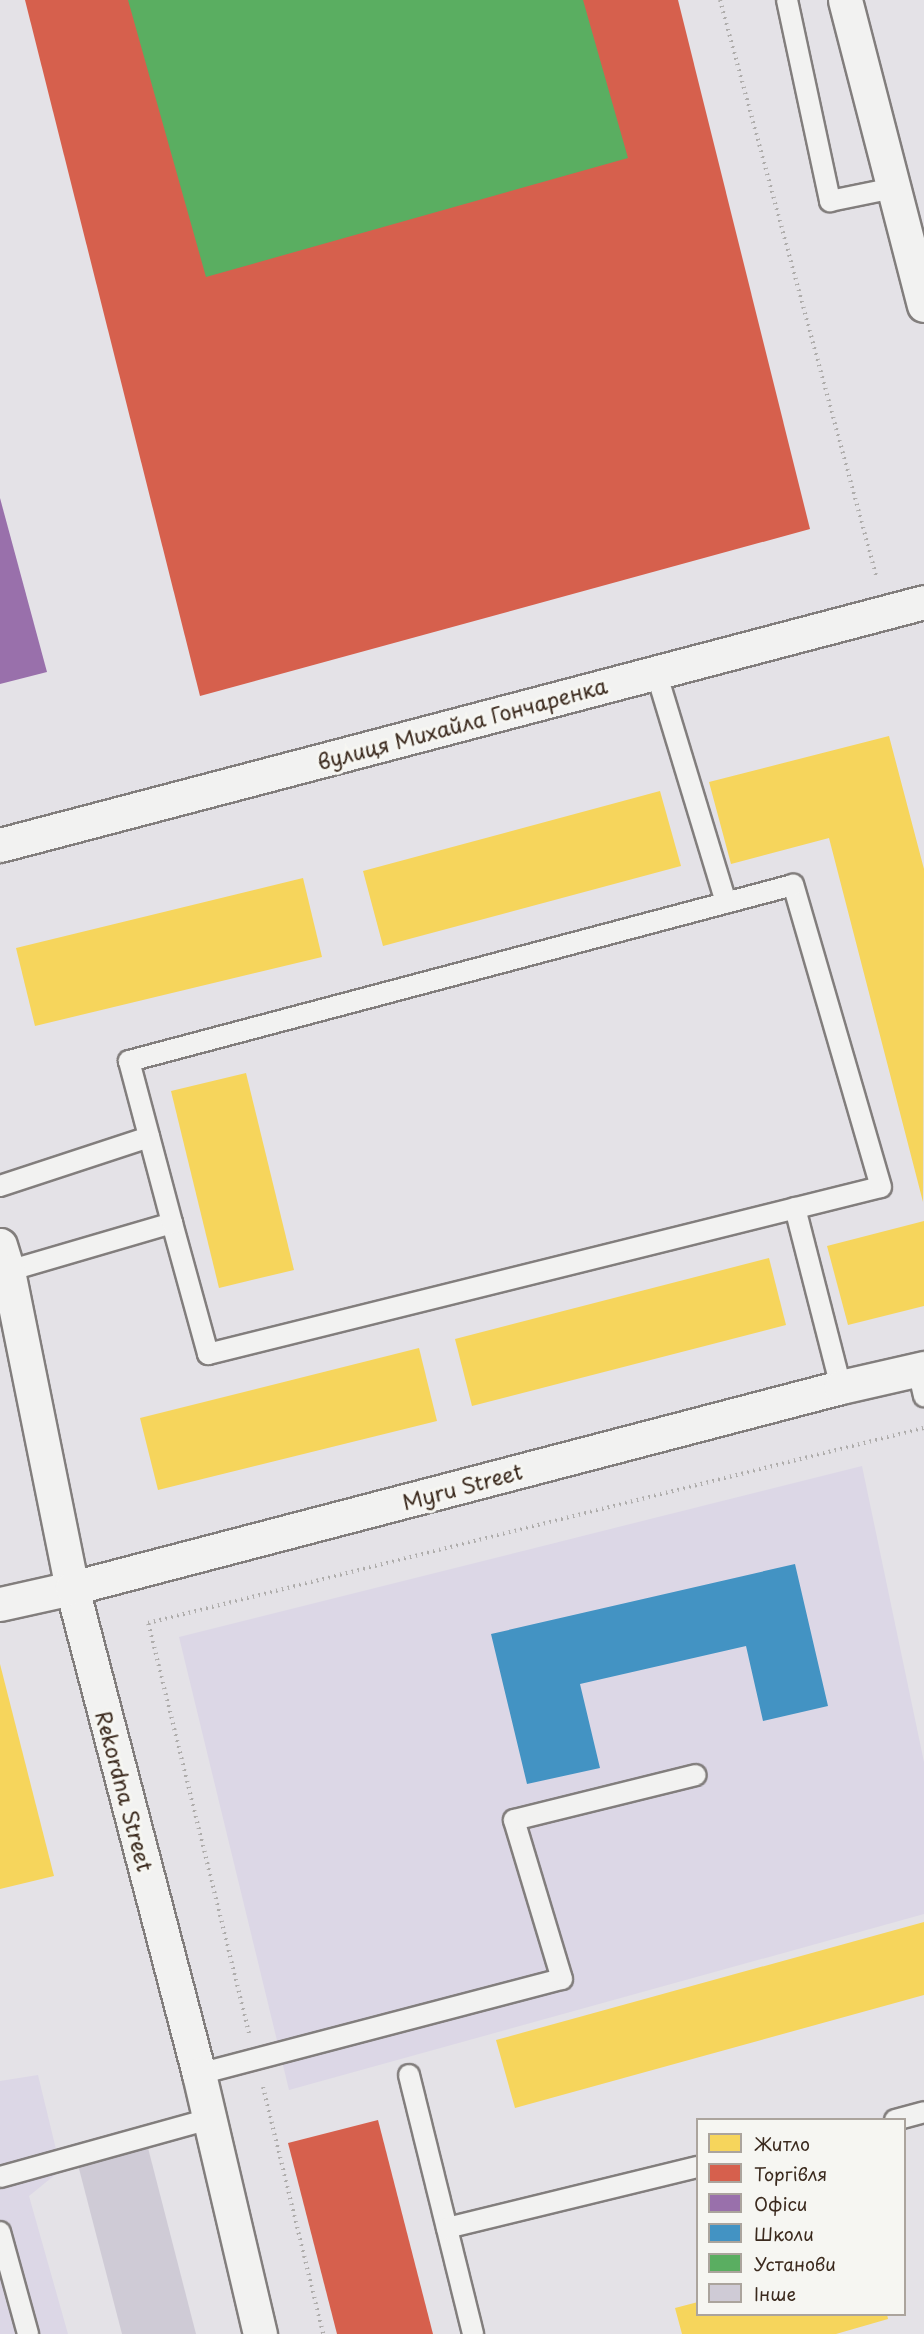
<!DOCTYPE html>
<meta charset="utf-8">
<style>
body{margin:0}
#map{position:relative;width:924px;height:2334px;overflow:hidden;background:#e4e2e7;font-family:"Playpen Sans",sans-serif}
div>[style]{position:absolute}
.built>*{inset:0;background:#dcd7e6}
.homes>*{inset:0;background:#f6d55c}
.shops>*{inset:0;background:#d6604d}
.offices>*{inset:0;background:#9970ab}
.schools>*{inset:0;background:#4393c3}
.public>*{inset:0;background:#5aae61}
.building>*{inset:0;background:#cfcbd6}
.path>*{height:4px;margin-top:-2px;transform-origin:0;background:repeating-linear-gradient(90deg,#afadac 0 1.5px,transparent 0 6px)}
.roads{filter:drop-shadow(2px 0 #827e7d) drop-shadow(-2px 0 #827e7d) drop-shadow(0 2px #827e7d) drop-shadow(0 -2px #827e7d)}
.service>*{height:20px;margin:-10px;padding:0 10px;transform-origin:10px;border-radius:10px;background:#f2f2f1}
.minor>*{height:33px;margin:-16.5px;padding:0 16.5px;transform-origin:16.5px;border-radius:16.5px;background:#f2f2f1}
.tertiary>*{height:33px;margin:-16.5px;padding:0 16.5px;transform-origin:16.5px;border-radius:16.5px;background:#f2f2f1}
span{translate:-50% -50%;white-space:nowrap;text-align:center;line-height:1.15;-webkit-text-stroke:6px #f6f6f2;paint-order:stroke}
.street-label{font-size:21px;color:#3b2a1e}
.legend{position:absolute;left:696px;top:2118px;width:210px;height:198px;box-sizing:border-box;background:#f6f6f2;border:2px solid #aba49d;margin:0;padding:8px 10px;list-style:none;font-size:18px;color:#3b2a1e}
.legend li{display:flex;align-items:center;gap:12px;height:30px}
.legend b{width:30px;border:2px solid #aba49d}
</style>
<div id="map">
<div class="built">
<i style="clip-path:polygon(862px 1466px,924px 1762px,924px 1914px,289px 2090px,179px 1637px)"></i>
<i style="clip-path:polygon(38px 2075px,61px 2170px,29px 2196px,68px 2334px,0 2334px,0 2081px)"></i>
</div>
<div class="homes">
<i style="clip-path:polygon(889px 736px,924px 869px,923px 1202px,829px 838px,731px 864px,709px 782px)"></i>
<i style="clip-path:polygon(660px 791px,681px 866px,383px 946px,363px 871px)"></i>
<i style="clip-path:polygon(303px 878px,322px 957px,35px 1026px,16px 948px)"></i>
<i style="clip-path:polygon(246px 1073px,294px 1270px,219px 1288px,171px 1091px)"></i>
<i style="clip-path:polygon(924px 1221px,924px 1306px,848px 1325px,827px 1246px)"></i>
<i style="clip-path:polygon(769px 1258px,786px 1325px,472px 1406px,455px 1339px)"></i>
<i style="clip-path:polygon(419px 1348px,437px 1421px,158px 1490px,140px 1418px)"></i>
<i style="clip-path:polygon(0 1664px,54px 1876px,0 1889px)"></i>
<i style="clip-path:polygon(924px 1922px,924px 1995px,515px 2108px,496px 2040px)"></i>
<i style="clip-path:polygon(698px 2302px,698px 2314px,887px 2314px,888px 2319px,836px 2334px,682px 2334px,675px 2308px)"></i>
</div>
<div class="shops">
<i style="clip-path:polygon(25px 0,678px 0,810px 529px,200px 696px)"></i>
<i style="clip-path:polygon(378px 2120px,433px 2334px,337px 2334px,288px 2143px)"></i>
</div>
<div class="offices">
<i style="clip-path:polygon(0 498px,47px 672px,0 684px)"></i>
</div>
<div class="schools">
<i style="clip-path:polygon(795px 1564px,828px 1706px,763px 1721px,746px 1646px,580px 1684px,600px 1768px,527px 1784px,491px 1634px)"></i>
</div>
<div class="public">
<i style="clip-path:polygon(128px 0,583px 0,628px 158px,206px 277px)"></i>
</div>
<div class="building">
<i style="clip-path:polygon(147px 2144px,196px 2334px,122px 2334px,77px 2161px)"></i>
</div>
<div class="path">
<i style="left:720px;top:0;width:596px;rotate:74.82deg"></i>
<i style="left:249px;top:2033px;width:422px;rotate:-103.8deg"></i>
<i style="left:148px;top:1623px;width:800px;rotate:-14.11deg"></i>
<i style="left:263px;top:2087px;width:254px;rotate:76.3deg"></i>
</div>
<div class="roads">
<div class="service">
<i style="left:787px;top:0;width:206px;rotate:77.9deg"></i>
<i style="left:830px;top:201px;width:65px;rotate:-11.5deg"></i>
<i style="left:656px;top:672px;width:241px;rotate:73.1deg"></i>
<i style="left:0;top:1186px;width:157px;rotate:-18.2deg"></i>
<i style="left:795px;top:1208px;width:185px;rotate:75.6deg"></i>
<i style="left:8px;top:1271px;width:171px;rotate:-16.3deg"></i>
<i style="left:172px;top:1223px;width:136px;rotate:74.6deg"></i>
<i style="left:208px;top:1354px;width:693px;rotate:-13.94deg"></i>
<i style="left:881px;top:1187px;width:315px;rotate:-106.2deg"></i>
<i style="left:793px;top:885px;width:687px;rotate:165.15deg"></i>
<i style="left:129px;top:1061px;width:168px;rotate:75.1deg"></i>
<i style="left:918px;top:1370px;width:27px;rotate:77deg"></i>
<i style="left:199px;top:2074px;width:375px;rotate:-14.7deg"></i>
<i style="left:562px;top:1979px;width:166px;rotate:-106.8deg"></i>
<i style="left:514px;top:1820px;width:187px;rotate:-13.9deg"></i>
<i style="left:409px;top:2075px;width:267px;rotate:76.1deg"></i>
<i style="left:895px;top:2120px;width:30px;rotate:-15deg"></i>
<i style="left:0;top:2177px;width:217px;rotate:-15.5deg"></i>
<i style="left:447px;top:2228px;width:258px;rotate:-13.7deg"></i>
<i style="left:0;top:2232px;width:106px;rotate:74.6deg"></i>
</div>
<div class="minor">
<i style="left:0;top:1604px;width:74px;rotate:-12.5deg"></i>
</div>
<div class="tertiary">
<i style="left:845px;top:0;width:315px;rotate:75.5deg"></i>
<i style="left:0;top:845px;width:955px;rotate:-14.73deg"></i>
<i style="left:0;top:1245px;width:27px;rotate:73deg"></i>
<i style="left:8px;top:1271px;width:323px;rotate:78.6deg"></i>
<i style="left:72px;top:1588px;width:502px;rotate:75.36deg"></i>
<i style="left:199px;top:2074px;width:267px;rotate:76.8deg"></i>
<i style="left:72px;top:1588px;width:795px;rotate:-14.65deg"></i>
<i style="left:841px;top:1387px;width:85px;rotate:-12.9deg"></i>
</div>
</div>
<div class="street-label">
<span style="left:462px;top:723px;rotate:-15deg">вулиця Михайла Гончаренка</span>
<span style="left:462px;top:1486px;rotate:-15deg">Myru Street</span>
<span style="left:125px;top:1791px;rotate:75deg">Rekordna Street</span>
</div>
<ul class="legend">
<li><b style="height:16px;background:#f6d55c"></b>Житло</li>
<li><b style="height:16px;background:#d6604d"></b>Торгівля</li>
<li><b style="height:16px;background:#9970ab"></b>Офіси</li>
<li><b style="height:16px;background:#4393c3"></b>Школи</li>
<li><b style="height:16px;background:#5aae61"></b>Установи</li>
<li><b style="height:16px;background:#cfcbd6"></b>Інше</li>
</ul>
</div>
